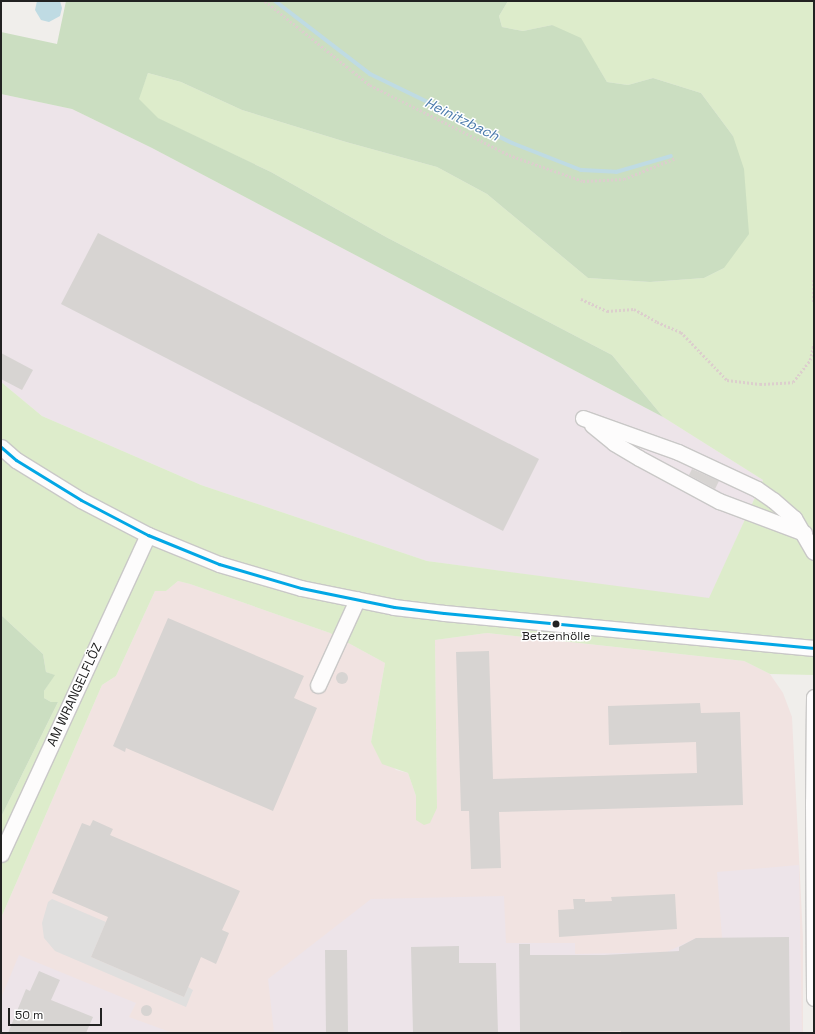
<!DOCTYPE html>
<meta charset="utf-8">
<style>
body{margin:0}
#map{position:relative;width:815px;height:1034px;overflow:hidden;background:#f0eeeb;font-family:"Space Grotesk",sans-serif}
div>[style]{position:absolute}
.commercial>*{inset:0;background:#f1e3e1}
.industrial>*{inset:0;background:#ede4e9}
.grass>*{inset:0;background:#ddeccb}
.forest>*{inset:0;background:#cbdec1}
.parking>*{inset:0;background:#e0dfde}
.water>*{inset:0;background:#bfdbe3}
.stream>*{height:4px;margin:-2px;padding:0 2px;transform-origin:2px;border-radius:2px;background:#bfdbe3}
.building>*{inset:0;background:#d7d4d2}
.round{border-radius:50%}
.path>*{height:2.5px;margin-top:-1.25px;transform-origin:0;background:repeating-linear-gradient(90deg,#dccecd 0 2px,transparent 0 4px)}
.roads{filter:drop-shadow(1px 0 #c9c8c7) drop-shadow(-1px 0 #c9c8c7) drop-shadow(0 1px #c9c8c7) drop-shadow(0 -1px #c9c8c7)}
.minor>*{height:15px;margin:-7.5px;padding:0 7.5px;transform-origin:7.5px;border-radius:7.5px;background:#fdfcfc}
.bus-1>*{height:3px;margin:-1.5px;padding:0 1.5px;transform-origin:1.5px;border-radius:1.5px;background:#02a7e5}
.dots>*{width:11px;height:11px;translate:-50% -50%;box-sizing:border-box;border:2px solid #fff;border-radius:50%}
span{translate:-50% -50%;white-space:nowrap;text-align:center;line-height:1.15;-webkit-text-stroke:3px #fff;paint-order:stroke}
.bus-label{font-size:12px;color:#222}
.street-label{font-size:13px;color:#222}
.water-label{font-size:14px;color:#4a7aab;font-style:italic}
.frame{position:absolute;inset:0;border:2px solid #222;pointer-events:none}
.scale{position:absolute;left:8px;top:1008px;width:94px;height:18px;box-sizing:border-box;border:2px solid #222;border-top:0;padding-left:5px;font-size:12px;line-height:14px;white-space:nowrap;color:#222;-webkit-text-stroke:3px #fff;paint-order:stroke}
</style>
<div id="map">
<div class="commercial">
<i style="clip-path:polygon(178px 581px,190px 584px,330px 633px,385px 663px,371px 742px,396px 770px,408px 773px,416px 796px,416px 820px,437px 808px,435px 640px,487px 633px,744px 661px,770px 674px,783px 693px,792px 717px,803px 937px,803px 1033px,1px 1033px,1px 918px,102px 685px,116px 676px,155px 591px,166px 591px)"></i>
</div>
<div class="industrial">
<i style="clip-path:polygon(1px 94px,72px 109px,152px 148px,663px 417px,763px 480px,709px 599px,427px 561px,201px 485px,42px 416px,1px 382px)"></i>
<i style="clip-path:polygon(799px 865px,802px 1033px,681px 1033px,680px 999px,595px 1031px,595px 1033px,274px 1033px,268px 979px,371px 899px,504px 896px,506px 943px,575px 943px,575px 954px,667px 952px,696px 938px,722px 938px,717px 872px)"></i>
<i style="clip-path:polygon(19px 955px,136px 1003px,129px 1017px,173px 1033px,1px 1033px,1px 998px)"></i>
</div>
<div class="grass">
<i style="clip-path:polygon(508px 1px,814px 1px,814px 675px,770px 674px,744px 661px,487px 633px,435px 640px,437px 808px,430px 823px,424px 825px,416px 820px,416px 796px,408px 773px,382px 764px,371px 742px,385px 663px,330px 633px,190px 584px,178px 581px,166px 591px,155px 591px,116px 676px,102px 685px,1px 918px,1px 817px,58px 702px,51px 702px,44px 698px,44px 691px,54px 675px,46px 672px,43px 654px,1px 615px,1px 382px,42px 416px,201px 485px,427px 561px,709px 598px,763px 480px,663px 417px,612px 355px,386px 237px,271px 172px,157px 118px,138px 99px,148px 73px,181px 82px,242px 110px,346px 142px,437px 167px,487px 194px,588px 278px,650px 282px,704px 278px,724px 268px,733px 136px,701px 93px,653px 78px,628px 85px,607px 82px,598px 67px,552px 25px,523px 31px,502px 27px,499px 16px)"></i>
</div>
<div class="forest">
<i style="clip-path:polygon(66px 1px,508px 1px,499px 16px,502px 27px,523px 31px,552px 25px,581px 38px,607px 82px,628px 85px,653px 78px,701px 93px,733px 136px,744px 169px,749px 234px,724px 268px,704px 278px,650px 282px,588px 278px,487px 194px,437px 167px,346px 142px,242px 110px,181px 82px,148px 73px,139px 99px,158px 118px,271px 172px,386px 237px,612px 355px,663px 417px,152px 148px,72px 109px,1px 94px,1px 32px,57px 44px)"></i>
<i style="clip-path:polygon(1px 615px,43px 654px,46px 672px,55px 675px,44px 691px,44px 698px,51px 702px,58px 702px,1px 817px)"></i>
</div>
<div class="parking">
<i style="clip-path:polygon(52px 899px,106px 922px,91px 957px,184px 997px,188px 987px,193px 990px,186px 1007px,55px 951px,44px 938px,42px 923px,48px 902px)"></i>
</div>
<div class="water">
<i style="clip-path:polygon(37px 1px,60px 1px,62px 8px,60px 16px,49px 22px,41px 20px,35px 10px)"></i>
</div>
<div class="stream">
<i style="left:275px;top:1px;width:120px;rotate:37.5deg"></i>
<i style="left:370px;top:74px;width:158px;rotate:25.9deg"></i>
<i style="left:512px;top:143px;width:74px;rotate:21.4deg"></i>
<i style="left:581px;top:170px;width:35px;rotate:3deg"></i>
<i style="left:616px;top:172px;width:57px;rotate:-16.2deg"></i>
</div>
<div class="building">
<i style="clip-path:polygon(98px 233px,539px 459px,503px 531px,61px 304px)"></i>
<i style="clip-path:polygon(1px 353px,33px 370px,22px 390px,1px 379px)"></i>
<i style="clip-path:polygon(692px 469px,719px 481px,715px 489px,689px 475px)"></i>
<i style="clip-path:polygon(168px 618px,304px 676px,294px 698px,317px 708px,273px 811px,126px 748px,125px 752px,113px 746px)"></i>
<i style="clip-path:polygon(489px 651px,493px 779px,697px 773px,696px 742px,609px 745px,608px 706px,700px 703px,701px 713px,740px 712px,743px 805px,499px 812px,501px 868px,471px 869px,469px 811px,461px 811px,456px 652px)"></i>
<i class="round" style="left:336px;top:672px;width:12px;height:12px"></i>
<i style="clip-path:polygon(93px 820px,113px 829px,110px 835px,240px 891px,222px 930px,229px 933px,216px 964px,201px 957px,184px 997px,91px 957px,108px 917px,52px 893px,82px 823px,90px 826px)"></i>
<i style="clip-path:polygon(675px 894px,677px 929px,559px 937px,558px 910px,574px 909px,573px 899px,585px 899px,585px 902px,612px 901px,611px 897px)"></i>
<i style="clip-path:polygon(789px 937px,790px 1033px,621px 1033px,621px 1031px,520px 1033px,519px 944px,530px 944px,530px 955px,604px 955px,679px 951px,679px 947px,696px 938px)"></i>
<i style="clip-path:polygon(459px 946px,459px 963px,496px 963px,498px 1033px,413px 1033px,411px 947px)"></i>
<i style="clip-path:polygon(325px 950px,347px 950px,348px 1033px,326px 1033px)"></i>
<i style="clip-path:polygon(39px 971px,60px 980px,51px 1000px,93px 1017px,86px 1033px,8px 1033px,26px 989px,30px 991px)"></i>
<i class="round" style="left:140.5px;top:1004.5px;width:11px;height:11px"></i>
</div>
<div class="path">
<i style="left:265px;top:1px;width:134px;rotate:38.7deg"></i>
<i style="left:370px;top:85px;width:156px;rotate:26.7deg"></i>
<i style="left:509px;top:155px;width:78px;rotate:19.4deg"></i>
<i style="left:583px;top:181px;width:41px;rotate:-2.8deg"></i>
<i style="left:624px;top:179px;width:56px;rotate:-22deg"></i>
<i style="left:814px;top:280px;width:22px;rotate:90deg"></i>
<i style="left:581px;top:299px;width:29px;rotate:25deg"></i>
<i style="left:607px;top:311px;width:27px;rotate:-4deg"></i>
<i style="left:634px;top:309px;width:26px;rotate:29deg"></i>
<i style="left:657px;top:322px;width:26px;rotate:23deg"></i>
<i style="left:681px;top:332px;width:66px;rotate:46.2deg"></i>
<i style="left:727px;top:380px;width:33px;rotate:7deg"></i>
<i style="left:760px;top:384px;width:33px;rotate:-3deg"></i>
<i style="left:793px;top:382px;width:28px;rotate:-52deg"></i>
<i style="left:810px;top:360px;width:17px;rotate:-77deg"></i>
</div>
<div class="roads">
<div class="minor">
<i style="left:583px;top:418px;width:101px;rotate:19.7deg"></i>
<i style="left:678px;top:452px;width:87px;rotate:25.1deg"></i>
<i style="left:757px;top:489px;width:19px;rotate:35deg"></i>
<i style="left:773px;top:500px;width:28px;rotate:41deg"></i>
<i style="left:794px;top:518px;width:39px;rotate:60deg"></i>
<i style="left:592px;top:425px;width:28px;rotate:39deg"></i>
<i style="left:614px;top:443px;width:29px;rotate:31deg"></i>
<i style="left:639px;top:458px;width:91px;rotate:28.3deg"></i>
<i style="left:719px;top:501px;width:91px;rotate:20.6deg"></i>
<i style="left:1px;top:447px;width:20px;rotate:41deg"></i>
<i style="left:16px;top:460px;width:76px;rotate:31.6deg"></i>
<i style="left:81px;top:500px;width:76px;rotate:27.6deg"></i>
<i style="left:148px;top:535px;width:77px;rotate:22.2deg"></i>
<i style="left:219px;top:564px;width:85px;rotate:16.3deg"></i>
<i style="left:301px;top:588px;width:95px;rotate:11.5deg"></i>
<i style="left:394px;top:607px;width:50px;rotate:6.8deg"></i>
<i style="left:444px;top:613px;width:372px;rotate:5.4deg"></i>
<i style="left:318px;top:685px;width:94px;rotate:-65.4deg"></i>
<i style="left:814px;top:697px;width:105px;rotate:90.5deg"></i>
<i style="left:813px;top:802px;width:196px;rotate:89.7deg"></i>
<i style="left:1px;top:854px;width:351px;rotate:-65.3deg"></i>
</div>
</div>
<div class="bus-1">
<i style="left:1px;top:447px;width:20px;rotate:41deg"></i>
<i style="left:16px;top:460px;width:76px;rotate:31.6deg"></i>
<i style="left:81px;top:500px;width:76px;rotate:27.6deg"></i>
<i style="left:148px;top:535px;width:77px;rotate:22.2deg"></i>
<i style="left:219px;top:564px;width:85px;rotate:16.3deg"></i>
<i style="left:301px;top:588px;width:95px;rotate:11.5deg"></i>
<i style="left:394px;top:607px;width:50px;rotate:6.8deg"></i>
<i style="left:444px;top:613px;width:372px;rotate:5.4deg"></i>
<i style="left:814px;top:697px;width:301px;rotate:90deg"></i>
</div>
<div class="dots">
<i style="left:556px;top:624px;background:#222"></i>
</div>
<div class="bus-label">
<span style="left:556px;top:637px">Betzenhölle</span>
</div>
<div class="street-label">
<span style="left:75px;top:695px;rotate:-65deg">AM WRANGELFLÖZ</span>
</div>
<div class="water-label">
<span style="left:462px;top:119px;rotate:26deg">Heinitzbach</span>
</div>
<div class="frame"></div>
<div class="scale">50 m</div>
</div>
